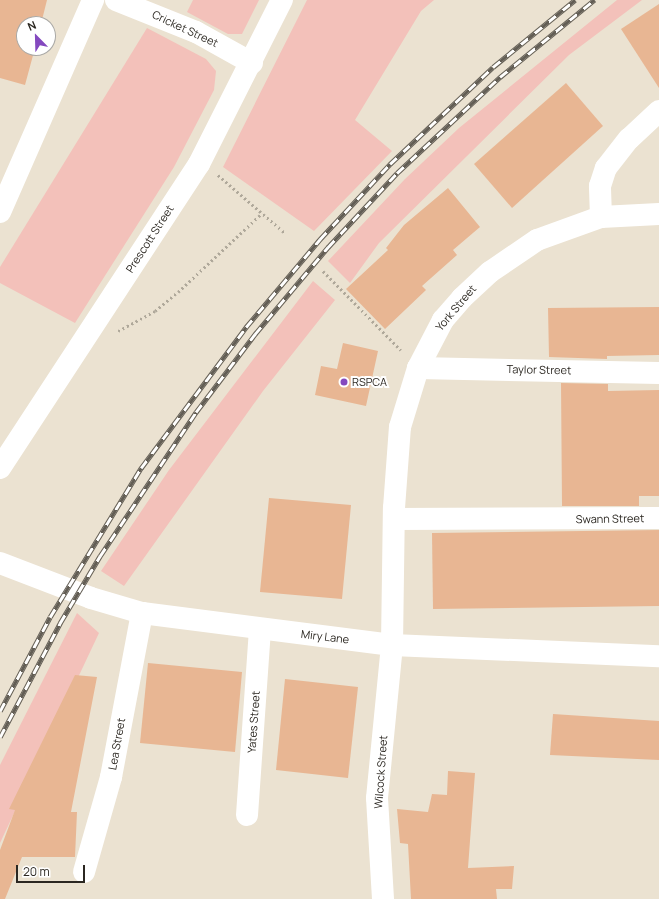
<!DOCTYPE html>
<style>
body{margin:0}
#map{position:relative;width:659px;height:899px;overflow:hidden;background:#ebe2d1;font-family:Manrope,sans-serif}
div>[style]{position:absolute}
.green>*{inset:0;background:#f3c1ba}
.building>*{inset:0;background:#e8b693}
.path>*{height:2.5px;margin-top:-1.25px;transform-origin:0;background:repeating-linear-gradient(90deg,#afa89a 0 2px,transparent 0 5px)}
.minor>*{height:22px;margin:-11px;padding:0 11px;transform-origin:11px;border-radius:11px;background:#fff}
.rail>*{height:4.5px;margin-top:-2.25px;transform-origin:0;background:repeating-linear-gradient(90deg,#fff 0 9px,#635e55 0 18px);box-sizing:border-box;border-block:1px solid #635e55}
.dots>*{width:11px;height:11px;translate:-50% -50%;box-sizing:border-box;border:2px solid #fff;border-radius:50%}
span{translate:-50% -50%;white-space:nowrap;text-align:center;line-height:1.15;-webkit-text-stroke:4px #fff;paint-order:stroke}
.street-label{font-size:11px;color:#2b2721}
.poi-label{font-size:11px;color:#2b2721}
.left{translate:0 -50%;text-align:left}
.north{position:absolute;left:16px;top:16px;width:40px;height:40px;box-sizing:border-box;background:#fff;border:1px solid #aaa9a6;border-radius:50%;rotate:337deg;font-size:11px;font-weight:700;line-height:16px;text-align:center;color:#2b2721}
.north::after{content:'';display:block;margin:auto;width:14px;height:18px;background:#8449bf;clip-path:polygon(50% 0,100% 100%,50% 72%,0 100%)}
.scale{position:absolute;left:16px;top:865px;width:69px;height:18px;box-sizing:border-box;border:2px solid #2b2721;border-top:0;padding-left:5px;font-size:12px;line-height:14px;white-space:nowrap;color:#2b2721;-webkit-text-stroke:3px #fff;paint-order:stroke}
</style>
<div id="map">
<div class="green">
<i style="clip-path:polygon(193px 0,259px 0,242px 34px,228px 34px,187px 12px)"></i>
<i style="clip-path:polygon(307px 0,434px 0,421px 11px,355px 120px,392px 151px,314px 231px,223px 167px)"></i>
<i style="clip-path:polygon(617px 0,642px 0,569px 55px,379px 243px,350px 283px,328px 261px,405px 179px,459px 128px)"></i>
<i style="clip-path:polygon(147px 28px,206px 59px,216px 71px,214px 90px,174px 167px,75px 323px,0 283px,0 267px)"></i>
<i style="clip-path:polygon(313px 281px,335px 300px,263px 391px,124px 586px,101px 571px,169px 470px)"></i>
<i style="clip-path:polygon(77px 613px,99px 633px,0 843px,0 765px)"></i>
</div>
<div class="building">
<i style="clip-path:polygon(0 0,47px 0,41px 24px,24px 24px,24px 48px,35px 48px,25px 85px,0 78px)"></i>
<i style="clip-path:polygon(659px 4px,659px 88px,621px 29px)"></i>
<i style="clip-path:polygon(566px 83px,603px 126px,512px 208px,474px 164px)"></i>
<i style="clip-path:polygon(448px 188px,480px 227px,453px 250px,457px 255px,422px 286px,426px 290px,385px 329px,346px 289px,388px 250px,386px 248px,404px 225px)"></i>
<i style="clip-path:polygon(659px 307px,659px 355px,607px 356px,607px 359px,549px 357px,548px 308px)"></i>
<i style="clip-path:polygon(343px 343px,378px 351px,366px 406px,315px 395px,321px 366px,337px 369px)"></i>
<i style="clip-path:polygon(561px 383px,608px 384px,608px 391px,659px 390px,659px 496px,639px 496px,639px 506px,562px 506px)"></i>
<i style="clip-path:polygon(269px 498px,351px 505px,342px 599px,260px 592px)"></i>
<i style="clip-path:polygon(659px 530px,659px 606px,433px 609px,432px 533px)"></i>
<i style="clip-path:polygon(148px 663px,242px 672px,235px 752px,140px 743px)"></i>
<i style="clip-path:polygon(75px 675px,97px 677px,71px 812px,77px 812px,75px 857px,22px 857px,5px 899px,0 899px,0 850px,15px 810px,9px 809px)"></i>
<i style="clip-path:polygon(285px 679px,358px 687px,348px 778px,276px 770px)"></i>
<i style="clip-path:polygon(553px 714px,659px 721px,659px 760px,550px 755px)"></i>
<i style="clip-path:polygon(448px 771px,475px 773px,468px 868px,514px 866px,512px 889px,496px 889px,497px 899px,411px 899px,408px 844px,400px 843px,397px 809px,428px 812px,432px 794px,447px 795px)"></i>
</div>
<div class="path">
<i style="left:218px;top:175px;width:89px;rotate:40.9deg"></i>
<i style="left:323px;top:271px;width:111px;rotate:45.4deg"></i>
<i style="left:118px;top:331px;width:42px;rotate:-28.4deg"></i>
<i style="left:155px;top:311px;width:30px;rotate:-40deg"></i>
<i style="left:178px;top:292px;width:115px;rotate:-43.2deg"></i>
</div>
<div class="minor">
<i style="left:116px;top:0;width:86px;rotate:21.8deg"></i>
<i style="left:196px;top:32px;width:64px;rotate:29deg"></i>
<i style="left:0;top:212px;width:232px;rotate:-66.3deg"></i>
<i style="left:601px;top:217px;width:58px;rotate:-3deg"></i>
<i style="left:418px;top:368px;width:241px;rotate:1.2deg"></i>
<i style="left:0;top:468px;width:363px;rotate:-56.8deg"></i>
<i style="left:199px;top:164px;width:184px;rotate:-63.2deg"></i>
<i style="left:394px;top:519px;width:265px;rotate:-0.2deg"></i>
<i style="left:0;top:563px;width:97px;rotate:21deg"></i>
<i style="left:91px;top:598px;width:53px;rotate:16.4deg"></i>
<i style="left:142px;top:613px;width:252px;rotate:7.3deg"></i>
<i style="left:392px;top:645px;width:267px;rotate:2.4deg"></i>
<i style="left:247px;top:815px;width:185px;rotate:-86deg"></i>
<i style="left:84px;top:872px;width:99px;rotate:-74.1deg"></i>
<i style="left:111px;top:777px;width:167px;rotate:-79.3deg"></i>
<i style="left:383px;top:899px;width:101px;rotate:-93.4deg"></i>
<i style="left:377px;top:798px;width:154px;rotate:-84.4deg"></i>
<i style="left:392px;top:645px;width:137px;rotate:-89.2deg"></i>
<i style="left:394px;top:508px;width:81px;rotate:-85.8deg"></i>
<i style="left:400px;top:427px;width:62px;rotate:-73deg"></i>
<i style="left:418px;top:368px;width:54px;rotate:-62.5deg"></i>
<i style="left:443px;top:320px;width:29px;rotate:-49deg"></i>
<i style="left:462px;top:298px;width:38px;rotate:-43deg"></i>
<i style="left:490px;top:272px;width:57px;rotate:-34.2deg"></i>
<i style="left:537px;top:240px;width:68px;rotate:-19.8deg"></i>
<i style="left:601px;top:217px;width:31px;rotate:-92deg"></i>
<i style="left:600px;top:186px;width:19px;rotate:-72deg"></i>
<i style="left:606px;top:168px;width:37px;rotate:-52deg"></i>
<i style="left:629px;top:139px;width:41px;rotate:-43deg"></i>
</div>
<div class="rail">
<i style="left:0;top:711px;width:106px;rotate:-62deg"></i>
<i style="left:50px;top:617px;width:175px;rotate:-58.6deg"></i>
<i style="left:141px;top:468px;width:176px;rotate:-53.3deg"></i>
<i style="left:246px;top:327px;width:115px;rotate:-49.9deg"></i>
<i style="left:320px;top:239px;width:103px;rotate:-47deg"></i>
<i style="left:390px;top:164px;width:141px;rotate:-43.3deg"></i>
<i style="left:493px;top:67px;width:106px;rotate:-39.3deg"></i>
<i style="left:0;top:737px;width:129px;rotate:-62.2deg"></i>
<i style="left:60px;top:623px;width:78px;rotate:-59.2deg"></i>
<i style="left:100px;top:556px;width:173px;rotate:-56.3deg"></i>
<i style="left:196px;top:412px;width:98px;rotate:-52.9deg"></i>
<i style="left:255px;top:334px;width:114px;rotate:-50deg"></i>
<i style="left:328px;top:247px;width:101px;rotate:-47deg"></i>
<i style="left:397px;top:173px;width:141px;rotate:-43deg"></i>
<i style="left:500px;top:77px;width:122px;rotate:-39.3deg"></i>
</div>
<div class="dots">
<i style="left:344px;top:382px;background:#8449bf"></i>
</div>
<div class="street-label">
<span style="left:185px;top:29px;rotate:25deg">Cricket Street</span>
<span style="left:150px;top:239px;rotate:-57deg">Prescott Street</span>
<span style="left:456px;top:308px;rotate:-50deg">York Street</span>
<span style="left:539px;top:370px;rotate:1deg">Taylor Street</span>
<span style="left:610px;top:519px;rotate:-1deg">Swann Street</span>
<span style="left:325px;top:637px;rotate:7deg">Miry Lane</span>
<span style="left:254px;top:722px;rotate:-86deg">Yates Street</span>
<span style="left:117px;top:744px;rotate:-80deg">Lea Street</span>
<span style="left:381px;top:772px;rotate:-86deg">Wilcock Street</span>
</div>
<div class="poi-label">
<span class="left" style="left:352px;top:382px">RSPCA</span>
</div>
<div class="north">N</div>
<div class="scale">20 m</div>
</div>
